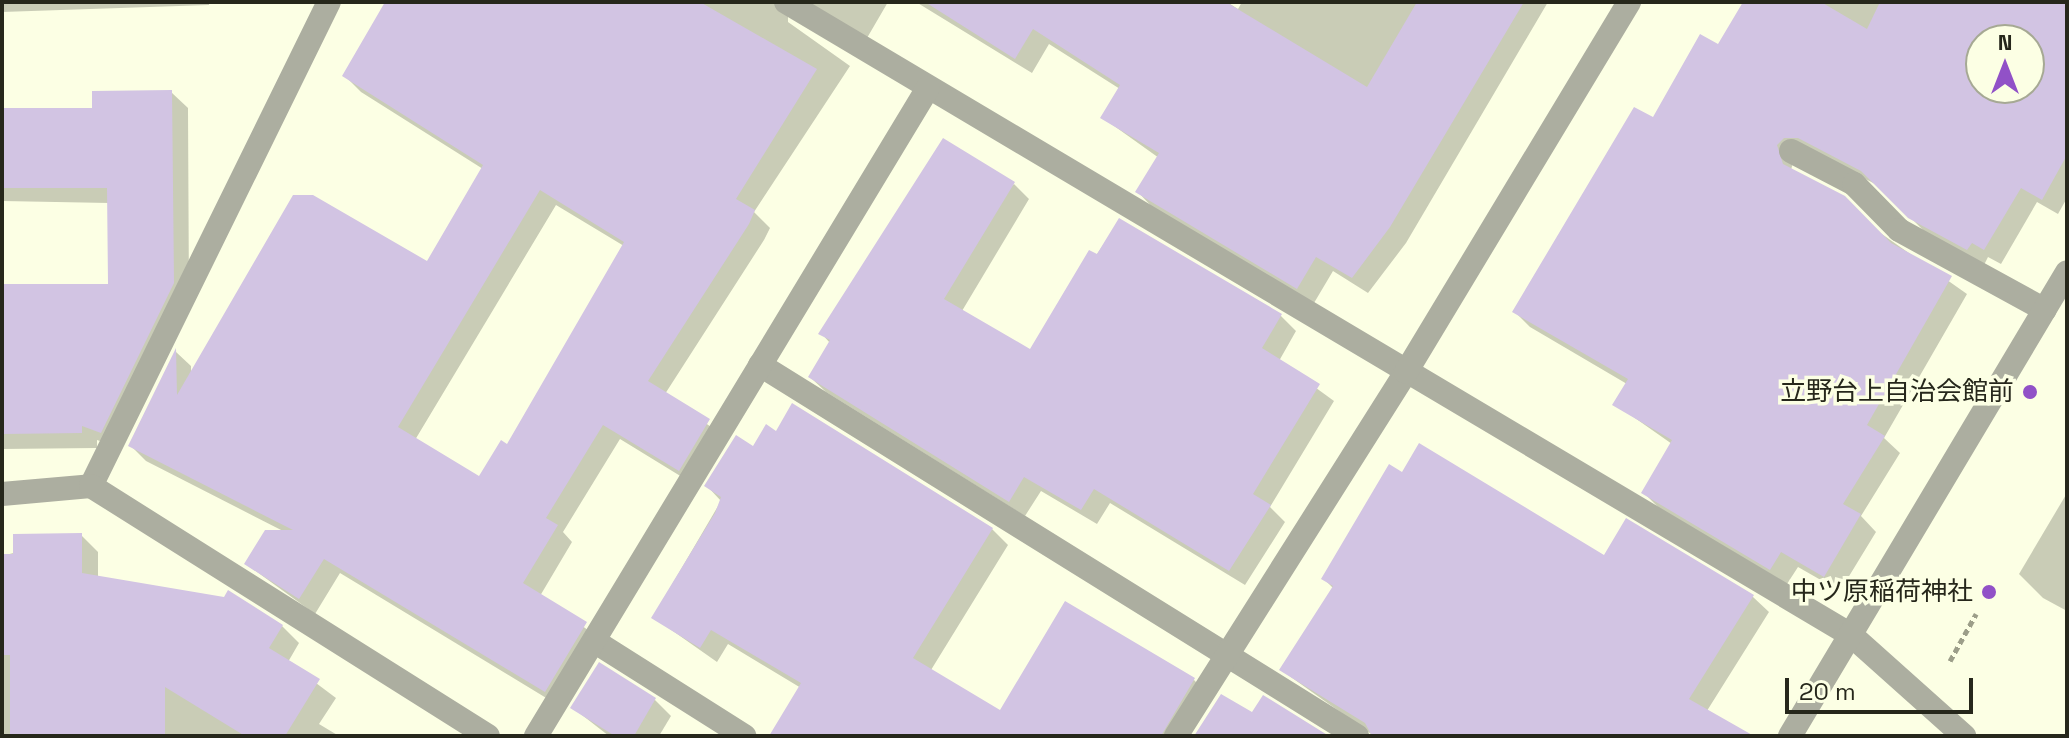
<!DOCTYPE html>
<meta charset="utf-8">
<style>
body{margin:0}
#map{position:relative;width:2069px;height:738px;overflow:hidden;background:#fcffe4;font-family:"Space Grotesk","Noto Sans JP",sans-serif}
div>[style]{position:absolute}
.shadow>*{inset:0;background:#0003}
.building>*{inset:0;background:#d2c4e3}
.path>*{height:5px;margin-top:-2.5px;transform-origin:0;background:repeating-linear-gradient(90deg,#9c9e89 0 6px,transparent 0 10px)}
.minor>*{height:24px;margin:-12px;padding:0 12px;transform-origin:12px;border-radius:12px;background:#acaea0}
.dots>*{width:22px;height:22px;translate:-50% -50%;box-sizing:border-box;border:4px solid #fcffe4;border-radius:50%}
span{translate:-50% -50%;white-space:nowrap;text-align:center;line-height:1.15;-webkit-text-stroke:7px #fcffe4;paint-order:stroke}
.poi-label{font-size:26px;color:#26271b}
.right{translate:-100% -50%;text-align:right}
.frame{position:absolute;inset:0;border:4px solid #26271b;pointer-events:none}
.north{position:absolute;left:1965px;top:24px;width:80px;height:80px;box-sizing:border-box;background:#fcffe4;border:2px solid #a6a994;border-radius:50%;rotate:0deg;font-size:22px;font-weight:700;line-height:32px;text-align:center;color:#26271b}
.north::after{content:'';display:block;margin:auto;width:28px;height:36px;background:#9151c7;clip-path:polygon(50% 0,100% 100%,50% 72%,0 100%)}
.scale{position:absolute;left:1785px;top:678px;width:188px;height:36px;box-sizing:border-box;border:4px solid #26271b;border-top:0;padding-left:10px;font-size:24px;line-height:28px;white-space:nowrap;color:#26271b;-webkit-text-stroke:6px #fcffe4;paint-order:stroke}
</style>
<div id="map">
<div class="shadow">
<i style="clip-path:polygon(2px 2px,209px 2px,209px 5px,2px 12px)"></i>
<i style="clip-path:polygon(evenodd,398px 2px,888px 2px,867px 38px,788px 11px,788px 22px,850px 66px,754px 212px,770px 228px,764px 240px,665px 394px,725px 437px,695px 485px,620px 439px,563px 532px,572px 542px,540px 596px,602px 640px,561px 707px,340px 573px,315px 614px,246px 564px,285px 532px,146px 461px,130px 445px,176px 352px,191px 366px,191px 375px,427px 264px,483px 169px,361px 92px,345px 76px,398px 2px,556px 205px,624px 246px,507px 447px,480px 479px,415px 440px,556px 205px)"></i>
<i style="clip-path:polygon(916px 2px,1227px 2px,1238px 9px,1242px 2px,1548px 2px,1406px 243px,1368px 293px,1333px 271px,1314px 303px,1153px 208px,1138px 192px,1159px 158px,1103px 118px,1120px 89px,1049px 44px,1032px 73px)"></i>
<i style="clip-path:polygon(evenodd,1745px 2px,2067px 2px,2067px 198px,2058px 214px,2037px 202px,2001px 264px,1988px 257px,1984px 265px,1926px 233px,1879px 186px,1815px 153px,1794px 159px,1791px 170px,1967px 294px,1884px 438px,1900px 453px,1861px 516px,1876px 532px,1840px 591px,1798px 567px,1787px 584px,1659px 508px,1643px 492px,1672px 444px,1615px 404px,1627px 384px,1530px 327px,1514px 311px,1653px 120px,1718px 46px,1745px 2px,1981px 40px,2029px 40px,2029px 88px,1981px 88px,1981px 40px)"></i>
<i style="clip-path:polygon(171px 92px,188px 108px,189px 300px,117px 447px,97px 440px,97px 448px,2px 449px,2px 286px,110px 286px,109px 203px,2px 201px,2px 110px,94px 110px)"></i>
<i style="clip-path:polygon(1014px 184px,1029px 199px,962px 311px,1031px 352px,1120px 220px,1281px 316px,1296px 331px,1279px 361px,1334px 401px,1270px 507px,1285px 522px,1245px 585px,1110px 503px,1097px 524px,1041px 491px,1025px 516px,826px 392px,810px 377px,830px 343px,821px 333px)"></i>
<i style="clip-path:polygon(754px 448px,992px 529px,1008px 545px,931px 670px,1000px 713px,1194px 680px,1209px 695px,1185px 736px,771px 736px,801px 688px,728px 644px,717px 662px,653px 617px,721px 501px,707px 486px)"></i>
<i style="clip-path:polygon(2067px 493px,2067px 611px,2043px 598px,2019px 574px)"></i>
<i style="clip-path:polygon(1626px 521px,1753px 597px,1769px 612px,1705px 714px,1704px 736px,1374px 736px,1281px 670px,1334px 589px,1323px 578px,1605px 558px)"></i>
<i style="clip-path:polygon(81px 535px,98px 552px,98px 578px,282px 626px,299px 643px,288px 662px,336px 698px,319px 724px,339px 736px,2px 736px,2px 556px)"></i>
<i style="clip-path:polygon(655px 700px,671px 716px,659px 736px,609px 736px,573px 708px)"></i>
</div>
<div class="building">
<i style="clip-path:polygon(evenodd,385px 2px,700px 2px,817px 69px,736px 199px,755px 210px,749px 224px,648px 381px,710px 419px,679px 471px,603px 425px,546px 518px,558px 525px,523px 583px,587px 622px,545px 692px,324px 559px,299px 599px,244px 564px,265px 530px,293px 530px,128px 446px,176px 348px,177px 395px,293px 195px,313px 195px,427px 261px,483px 165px,342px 76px,385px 2px,540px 190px,624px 242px,507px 444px,501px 440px,479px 476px,398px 427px,540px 190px)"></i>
<i style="clip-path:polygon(925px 2px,1226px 2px,1367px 87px,1417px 2px,1524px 2px,1390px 227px,1352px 278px,1316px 257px,1297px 289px,1135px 192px,1159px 153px,1100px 118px,1120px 85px,1033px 29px,1015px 59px)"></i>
<i style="clip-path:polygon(evenodd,1743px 2px,1821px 2px,1867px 29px,1880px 2px,2067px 2px,2067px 155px,2042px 200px,2021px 188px,1984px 250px,1972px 243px,1967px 250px,1908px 218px,1861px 171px,1798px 138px,1784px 138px,1777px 145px,1783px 164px,1845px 196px,1891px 243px,1952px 276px,1867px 425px,1885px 436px,1843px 504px,1861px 514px,1824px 577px,1781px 552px,1770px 570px,1641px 493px,1672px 440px,1612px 405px,1628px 379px,1512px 312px,1634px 107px,1653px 117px,1700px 34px,1718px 44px,1743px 2px,1981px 40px,2029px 40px,2029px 88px,1981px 88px,1981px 40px)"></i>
<i style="clip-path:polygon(172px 90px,174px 283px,101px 433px,82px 426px,82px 433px,2px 434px,2px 284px,108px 284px,107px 188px,2px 188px,2px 108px,92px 108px,92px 91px)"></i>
<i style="clip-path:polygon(943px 138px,1015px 182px,944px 299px,1030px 349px,1089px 250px,1097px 254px,1119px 218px,1282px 314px,1262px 348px,1320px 384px,1253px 494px,1271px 505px,1229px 571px,1094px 489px,1081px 510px,1024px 477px,1009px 502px,808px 377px,830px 340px,818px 334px)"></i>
<i style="clip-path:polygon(792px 403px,993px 528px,913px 658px,1000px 710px,1065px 601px,1195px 678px,1161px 736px,769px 736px,801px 683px,711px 630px,700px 648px,651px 618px,715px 513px,721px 497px,704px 486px,736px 435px,753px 446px,766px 424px,776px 431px)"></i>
<i style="clip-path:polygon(1419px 443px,1604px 555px,1626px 518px,1754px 595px,1689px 699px,1754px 736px,1372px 736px,1365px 723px,1279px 670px,1333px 586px,1321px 579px,1389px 464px,1402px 472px)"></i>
<i style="clip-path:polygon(82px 533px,82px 573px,224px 597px,228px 590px,283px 625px,269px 648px,320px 679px,285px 736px,245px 736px,165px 687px,165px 736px,10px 736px,10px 655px,2px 655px,2px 554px,13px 554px,13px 534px)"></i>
<i style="clip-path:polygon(599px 662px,656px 698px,634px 736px,615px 736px,570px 708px)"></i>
<i style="clip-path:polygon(1221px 694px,1252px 712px,1263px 695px,1329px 736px,1194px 736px)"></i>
</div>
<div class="path">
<i style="left:1950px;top:661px;width:54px;rotate:-61deg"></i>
</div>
<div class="minor">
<i style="left:786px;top:2px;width:1239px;rotate:30.73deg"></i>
<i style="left:1851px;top:635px;width:152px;rotate:41.8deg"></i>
<i style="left:1791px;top:151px;width:71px;rotate:27.6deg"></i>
<i style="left:1854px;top:184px;width:64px;rotate:45.6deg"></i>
<i style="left:1899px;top:230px;width:166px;rotate:28.7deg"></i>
<i style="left:760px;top:365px;width:703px;rotate:31.86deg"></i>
<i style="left:91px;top:486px;width:539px;rotate:-63.82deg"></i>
<i style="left:2px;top:494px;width:89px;rotate:-5.1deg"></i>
<i style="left:91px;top:486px;width:469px;rotate:32.2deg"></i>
<i style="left:594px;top:641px;width:178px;rotate:32.3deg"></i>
<i style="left:536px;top:736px;width:757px;rotate:-58.83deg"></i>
<i style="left:1176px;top:736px;width:431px;rotate:-57.7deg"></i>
<i style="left:1406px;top:372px;width:432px;rotate:-58.9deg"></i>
<i style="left:1790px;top:736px;width:540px;rotate:-59.16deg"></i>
</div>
<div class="dots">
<i style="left:2030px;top:392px;background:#9151c7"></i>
<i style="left:1989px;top:592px;background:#9151c7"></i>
</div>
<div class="poi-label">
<span class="right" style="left:2014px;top:392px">立野台上自治会館前</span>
<span class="right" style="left:1973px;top:592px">中ツ原稲荷神社</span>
</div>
<div class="frame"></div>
<div class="north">N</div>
<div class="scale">20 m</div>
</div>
